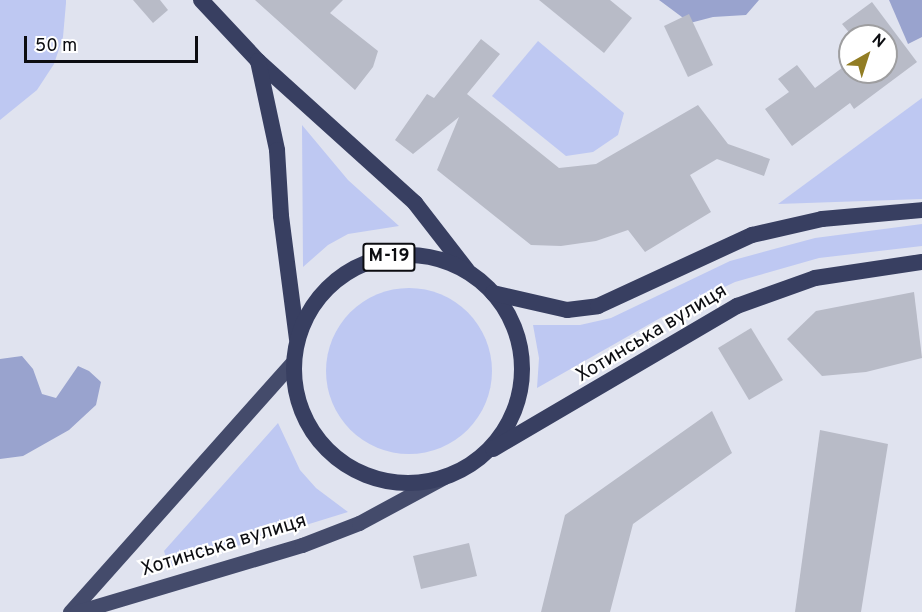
<!DOCTYPE html>
<meta charset="utf-8">
<style>
body{margin:0}
#map{position:relative;width:922px;height:612px;overflow:hidden;background:#e0e3ef;font-family:Overpass,sans-serif}
div>[style]{position:absolute}
.green>*{inset:0;background:#bec8f2}
.round{border-radius:50%}
.forest>*{inset:0;background:#99a3ce}
.building>*{inset:0;background:#b8bbc7}
.primary>*{height:15px;margin:-7.5px;padding:0 7.5px;transform-origin:7.5px;border-radius:7.5px;background:#444b6b}
.trunk>*{height:16px;margin:-8px;padding:0 8px;transform-origin:8px;border-radius:8px;background:#383f61}
.trunk>.ring{margin:-8px;padding:0;box-sizing:content-box;background:none;border:16px solid #383f61;border-radius:50%}
span{translate:-50% -50%;white-space:nowrap;text-align:center;line-height:1.15;-webkit-text-stroke:4.5px #fff;paint-order:stroke}
.shield-label span{padding:2px 4px;background:#fff;border:2px solid;border-radius:4px;-webkit-text-stroke-width:0}
.shield-label{font-size:18px;color:#0c0d11;font-weight:700}
.street-label{font-size:20px;color:#0c0d11}
.north{position:absolute;left:838px;top:24px;width:60px;height:60px;box-sizing:border-box;background:#fff;border:2px solid #9e9ea0;border-radius:50%;rotate:39deg;font-size:16px;font-weight:700;line-height:24px;text-align:center;color:#0c0d11}
.north::after{content:'';display:block;margin:auto;width:21px;height:27px;background:#927d24;clip-path:polygon(50% 0,100% 100%,50% 72%,0 100%)}
.scale{position:absolute;left:24px;top:36px;width:174px;height:27px;box-sizing:border-box;border:3px solid #0c0d11;border-top:0;padding-left:8px;font-size:18px;line-height:21px;white-space:nowrap;color:#0c0d11;-webkit-text-stroke:4px #fff;paint-order:stroke}
</style>
<div id="map">
<div class="green">
<i style="clip-path:polygon(0 0,66px 0,66px 3px,63px 37px,54px 64px,37px 90px,0 120px)"></i>
<i style="clip-path:polygon(538px 41px,624px 113px,618px 135px,593px 152px,566px 156px,492px 96px)"></i>
<i style="clip-path:polygon(922px 98px,922px 199px,778px 204px)"></i>
<i style="clip-path:polygon(302px 125px,348px 180px,399px 226px,348px 234px,328px 245px,303px 267px)"></i>
<i style="clip-path:polygon(922px 224px,922px 246px,819px 258px,735px 282px,662px 317px,537px 388px,539px 358px,533px 325px,580px 325px,611px 318px,730px 261px,815px 238px)"></i>
<i class="round" style="left:326px;top:288px;width:166px;height:166px"></i>
<i style="clip-path:polygon(278px 423px,300px 470px,316px 488px,348px 512px,169px 567px,164px 551px)"></i>
</div>
<div class="forest">
<i style="clip-path:polygon(659px 0,759px 0,746px 15px,713px 17px,690px 23px)"></i>
<i style="clip-path:polygon(889px 0,922px 0,922px 37px,908px 44px)"></i>
<i style="clip-path:polygon(22px 356px,33px 369px,42px 394px,56px 398px,78px 366px,89px 371px,101px 382px,96px 405px,69px 430px,23px 456px,0 459px,0 359px)"></i>
</div>
<div class="building">
<i style="clip-path:polygon(133px 0,160px 0,168px 10px,153px 23px)"></i>
<i style="clip-path:polygon(255px 0,343px 0,330px 13px,378px 51px,373px 67px,355px 90px)"></i>
<i style="clip-path:polygon(539px 0,610px 0,632px 18px,604px 53px)"></i>
<i style="clip-path:polygon(872px 2px,917px 62px,854px 109px,850px 103px,792px 146px,765px 109px,789px 92px,778px 79px,797px 65px,815px 88px,850px 62px,850px 72px,886px 72px,886px 36px,852px 36px,842px 24px)"></i>
<i style="clip-path:polygon(689px 14px,713px 65px,688px 77px,664px 26px)"></i>
<i style="clip-path:polygon(481px 39px,500px 54px,467px 94px,559px 168px,596px 164px,698px 105px,728px 144px,770px 159px,764px 176px,717px 159px,690px 175px,711px 212px,645px 252px,628px 230px,596px 241px,561px 246px,531px 245px,437px 170px,459px 117px,413px 154px,395px 140px,427px 94px,434px 98px)"></i>
<i style="clip-path:polygon(914px 292px,922px 358px,866px 372px,822px 376px,787px 339px,816px 311px)"></i>
<i style="clip-path:polygon(751px 328px,783px 380px,749px 400px,718px 348px)"></i>
<i style="clip-path:polygon(712px 411px,732px 453px,633px 524px,610px 612px,541px 612px,565px 515px)"></i>
<i style="clip-path:polygon(820px 430px,888px 444px,861px 612px,795px 612px)"></i>
<i style="clip-path:polygon(469px 543px,477px 576px,421px 589px,413px 556px)"></i>
</div>
<div class="primary">
<i style="left:70px;top:612px;width:336px;rotate:-48.3deg"></i>
<i style="left:77px;top:612px;width:235px;rotate:-16.6deg"></i>
<i style="left:302px;top:545px;width:61px;rotate:-21.1deg"></i>
<i style="left:359px;top:523px;width:97px;rotate:-28.4deg"></i>
</div>
<div class="trunk">
<i style="left:201px;top:0;width:83px;rotate:46.9deg"></i>
<i style="left:258px;top:61px;width:212px;rotate:42.1deg"></i>
<i style="left:415px;top:203px;width:85px;rotate:52.2deg"></i>
<i style="left:258px;top:61px;width:91px;rotate:77.9deg"></i>
<i style="left:277px;top:150px;width:66px;rotate:86.5deg"></i>
<i style="left:281px;top:216px;width:124px;rotate:82.6deg"></i>
<i class="ring" style="left:294px;top:255px;width:212px;height:212px"></i>
<i style="left:493px;top:293px;width:76px;rotate:12.9deg"></i>
<i style="left:567px;top:310px;width:31px;rotate:-7deg"></i>
<i style="left:598px;top:306px;width:170px;rotate:-24.8deg"></i>
<i style="left:752px;top:235px;width:72px;rotate:-12.9deg"></i>
<i style="left:822px;top:219px;width:100px;rotate:-5.1deg"></i>
<i style="left:493px;top:449px;width:283px;rotate:-30.4deg"></i>
<i style="left:737px;top:306px;width:83px;rotate:-19.7deg"></i>
<i style="left:815px;top:278px;width:108px;rotate:-8.5deg"></i>
</div>
<div class="shield-label">
<span style="left:389px;top:257px">М-19</span>
</div>
<div class="street-label">
<span style="left:652px;top:334px;rotate:-31deg">Хотинська вулиця</span>
<span style="left:224px;top:546px;rotate:-17deg">Хотинська вулиця</span>
</div>
<div class="north">N</div>
<div class="scale">50 m</div>
</div>
